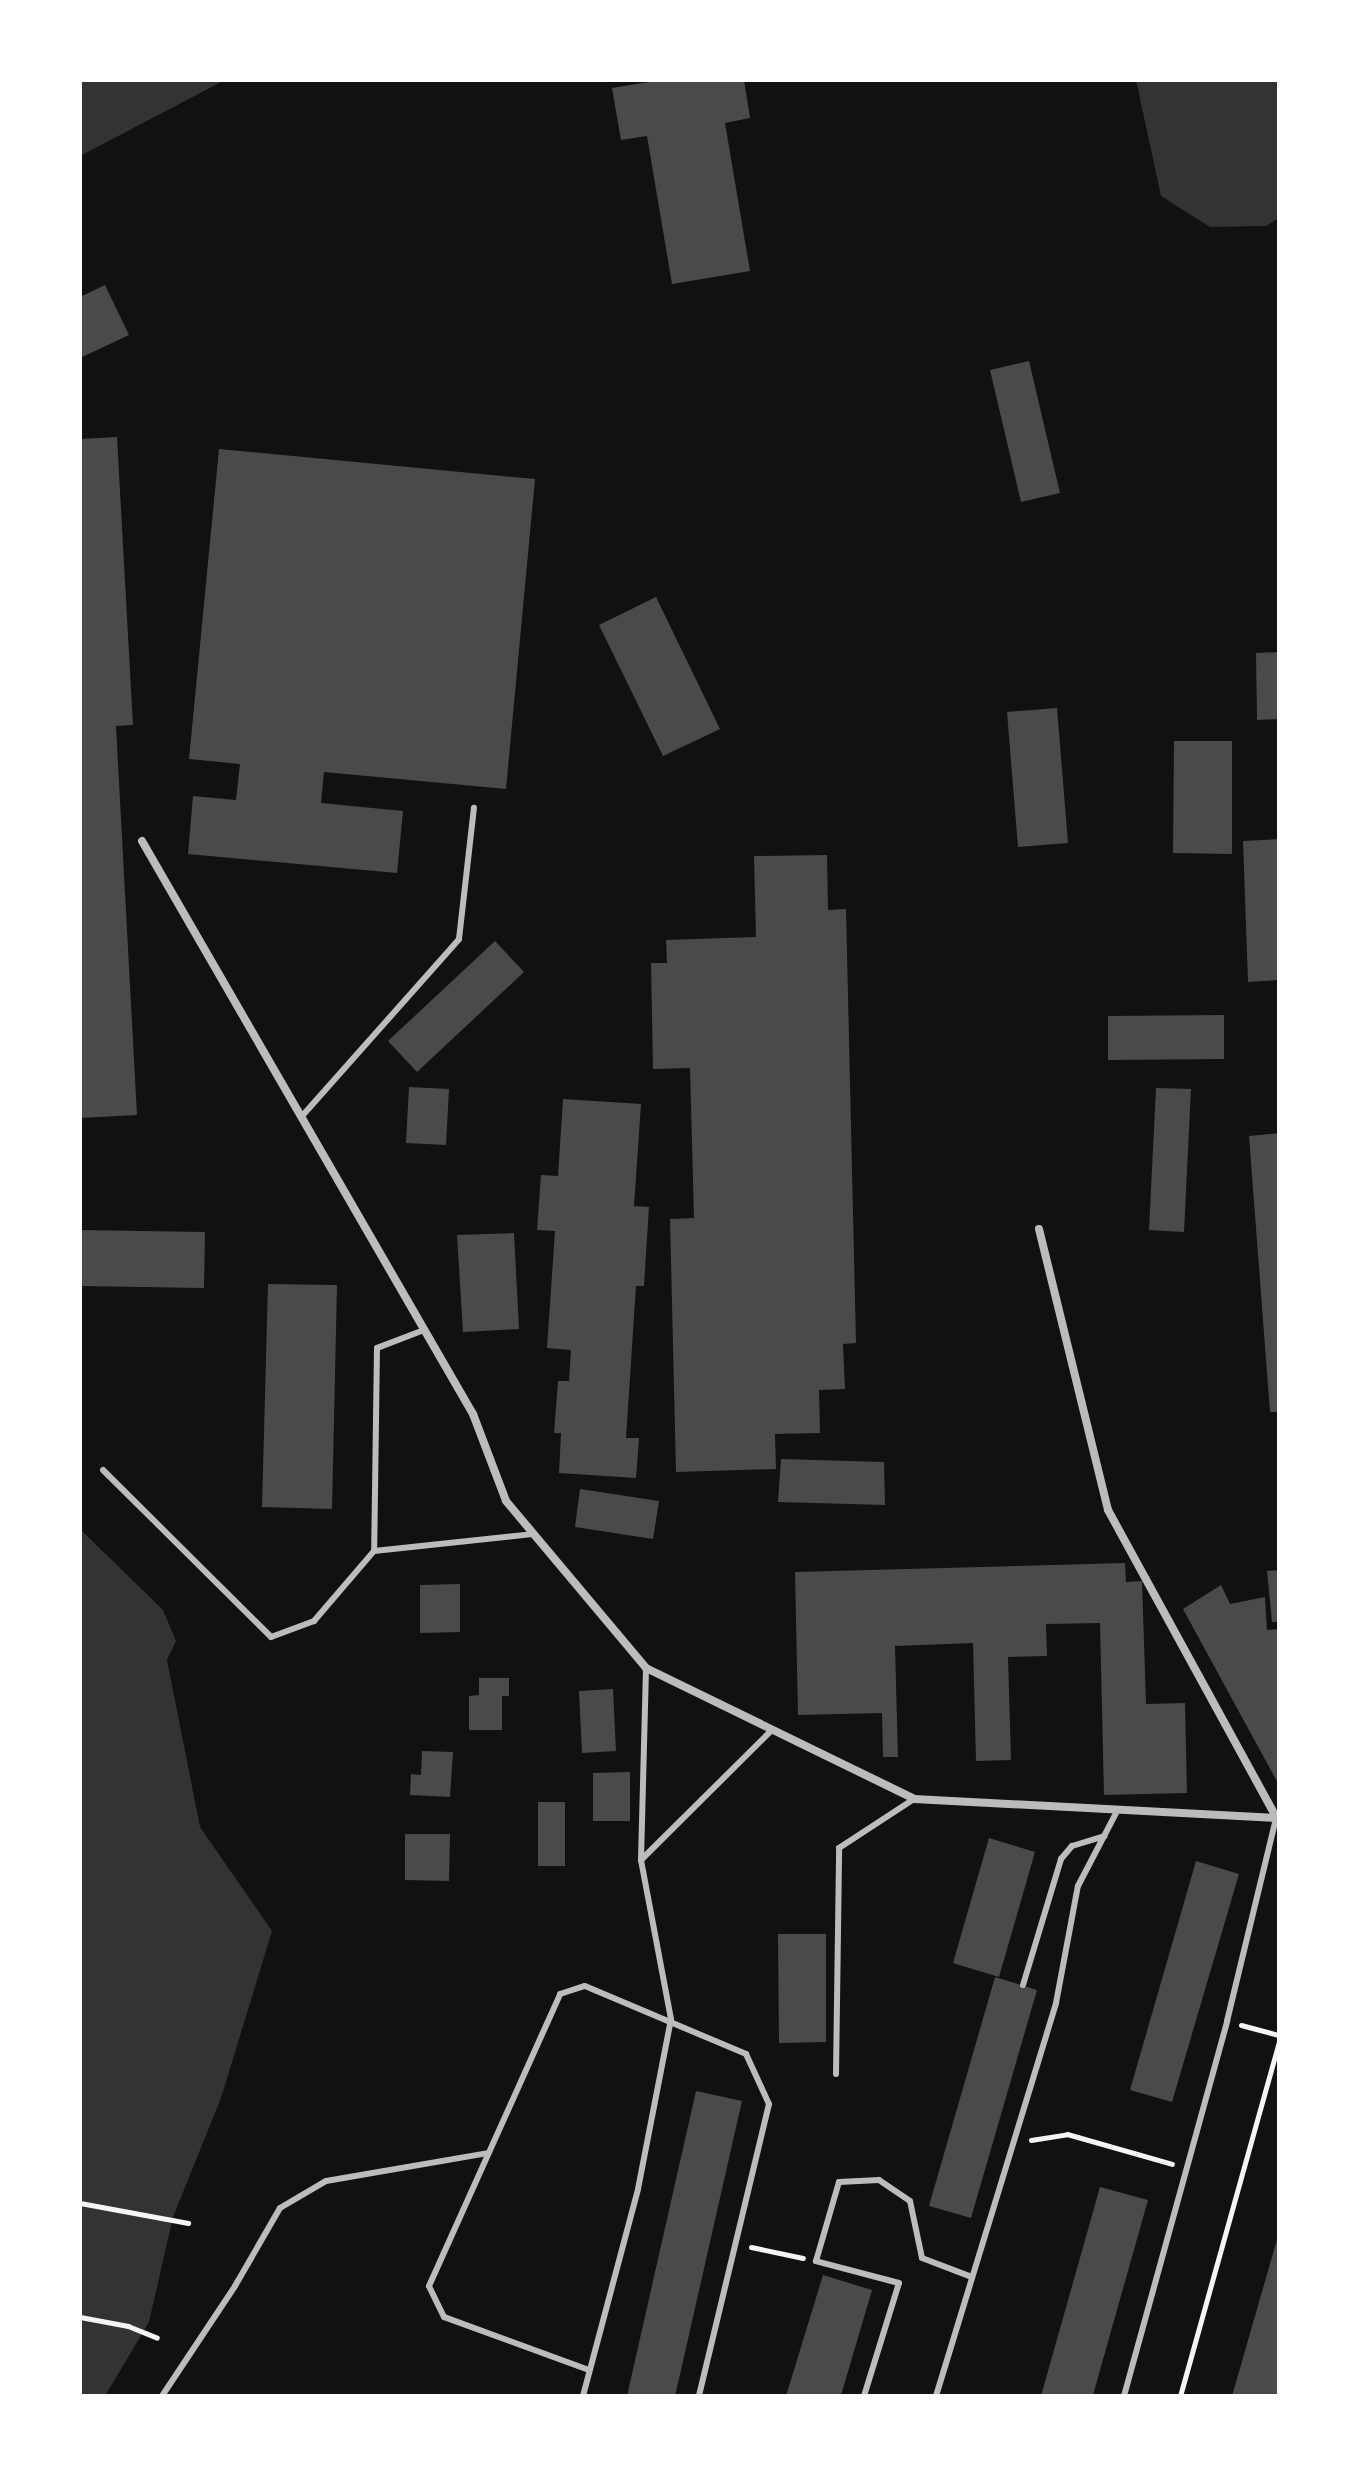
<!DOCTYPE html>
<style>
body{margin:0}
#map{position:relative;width:1359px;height:2476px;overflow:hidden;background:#111;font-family:Manrope,sans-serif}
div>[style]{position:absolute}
.water>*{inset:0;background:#333}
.building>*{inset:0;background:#4a4a4a}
.path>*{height:5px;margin:-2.5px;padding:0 2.5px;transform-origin:2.5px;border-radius:2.5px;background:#f5f5f5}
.service>*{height:6px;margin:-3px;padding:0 3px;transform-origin:3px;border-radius:3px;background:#bcbcbc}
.minor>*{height:8px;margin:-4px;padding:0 4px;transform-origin:4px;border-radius:4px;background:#bcbcbc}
span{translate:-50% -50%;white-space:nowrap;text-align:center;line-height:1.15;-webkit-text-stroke:6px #fff;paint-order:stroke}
.frame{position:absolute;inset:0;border:82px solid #fff;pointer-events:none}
</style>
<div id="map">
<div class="water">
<i style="clip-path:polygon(80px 80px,225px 80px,80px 156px)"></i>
<i style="clip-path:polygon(1136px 80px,1279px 80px,1279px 218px,1266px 226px,1210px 227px,1161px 196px)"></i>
<i style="clip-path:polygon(80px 1529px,163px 1610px,176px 1641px,167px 1660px,200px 1827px,272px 1931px,221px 2098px,173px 2217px,149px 2322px,105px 2396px,80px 2396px)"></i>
</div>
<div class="building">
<i style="clip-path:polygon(661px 80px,744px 80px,750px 118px,725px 123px,750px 271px,672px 284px,647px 136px,621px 140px,612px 88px)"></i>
<i style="clip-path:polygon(105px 285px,129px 335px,80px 358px,80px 297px)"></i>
<i style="clip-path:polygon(1029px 361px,1060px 493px,1021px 502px,990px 370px)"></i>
<i style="clip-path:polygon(117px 437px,133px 725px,116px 726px,137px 1115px,80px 1118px,80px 439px)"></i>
<i style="clip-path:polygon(219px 449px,535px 479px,506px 789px,324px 772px,321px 803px,403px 811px,397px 873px,188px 854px,193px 796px,236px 800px,240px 764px,189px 759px)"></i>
<i style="clip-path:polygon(656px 597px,720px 729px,663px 756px,599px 625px)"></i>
<i style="clip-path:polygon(1279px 652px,1279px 719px,1257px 720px,1256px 653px)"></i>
<i style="clip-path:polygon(1057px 708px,1068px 843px,1018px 847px,1007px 712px)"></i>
<i style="clip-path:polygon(1174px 741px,1232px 741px,1232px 854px,1173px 853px)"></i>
<i style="clip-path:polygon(1279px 839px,1279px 980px,1248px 982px,1243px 841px)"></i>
<i style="clip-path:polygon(827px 855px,828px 910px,846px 909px,856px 1343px,843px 1344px,845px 1389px,819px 1390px,820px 1433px,775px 1434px,776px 1469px,676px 1472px,670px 1219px,694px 1218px,690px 1068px,653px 1069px,651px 963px,667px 963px,666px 940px,756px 937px,754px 856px)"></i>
<i style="clip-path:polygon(495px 941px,524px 972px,417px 1072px,388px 1041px)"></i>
<i style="clip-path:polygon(1224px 1015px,1224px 1059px,1108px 1060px,1108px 1016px)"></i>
<i style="clip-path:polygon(409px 1087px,449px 1089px,446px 1145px,406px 1143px)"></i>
<i style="clip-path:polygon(1156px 1088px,1191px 1089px,1184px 1232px,1149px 1230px)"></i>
<i style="clip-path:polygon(563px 1099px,641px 1104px,634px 1206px,649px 1207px,644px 1286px,636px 1286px,626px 1438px,639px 1438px,636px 1478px,559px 1473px,561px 1433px,554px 1433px,558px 1381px,569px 1381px,571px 1350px,547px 1348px,555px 1231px,537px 1230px,541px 1175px,558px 1176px)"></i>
<i style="clip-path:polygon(1279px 1133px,1279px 1412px,1270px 1412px,1249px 1136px)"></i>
<i style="clip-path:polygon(80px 1230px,205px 1232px,204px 1288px,80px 1286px)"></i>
<i style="clip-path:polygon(514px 1233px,519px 1329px,463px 1332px,457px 1235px)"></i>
<i style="clip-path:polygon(268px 1284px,337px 1285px,332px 1509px,262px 1507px)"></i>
<i style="clip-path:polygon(781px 1459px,884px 1462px,885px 1505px,778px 1502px)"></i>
<i style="clip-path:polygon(580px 1489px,659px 1501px,653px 1539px,575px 1527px)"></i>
<i style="clip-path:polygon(1125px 1563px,1126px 1582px,1142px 1581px,1146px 1704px,1185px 1703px,1187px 1793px,1104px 1795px,1100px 1623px,1046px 1624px,1047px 1656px,1008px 1657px,1011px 1760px,976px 1761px,973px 1643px,895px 1646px,898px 1757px,883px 1757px,882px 1713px,798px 1715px,795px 1572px)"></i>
<i style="clip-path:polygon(1279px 1570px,1279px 1622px,1272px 1622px,1267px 1571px)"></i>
<i style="clip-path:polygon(460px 1584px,460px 1632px,420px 1633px,420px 1585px)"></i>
<i style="clip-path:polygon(1221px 1585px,1230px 1604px,1265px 1597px,1267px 1630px,1279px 1629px,1279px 1785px,1183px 1609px)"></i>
<i style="clip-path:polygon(479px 1678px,509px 1678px,509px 1696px,502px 1696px,502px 1730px,469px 1730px,469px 1696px,479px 1695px)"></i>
<i style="clip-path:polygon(613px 1689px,616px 1751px,582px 1753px,579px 1691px)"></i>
<i style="clip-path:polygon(422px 1751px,453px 1752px,450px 1797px,410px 1795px,411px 1774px,421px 1775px)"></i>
<i style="clip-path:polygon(630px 1772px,630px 1821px,593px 1821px,593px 1773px)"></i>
<i style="clip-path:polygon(538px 1802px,565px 1802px,565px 1866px,538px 1866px)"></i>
<i style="clip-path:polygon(405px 1834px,450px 1834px,449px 1881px,405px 1880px)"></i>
<i style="clip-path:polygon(989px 1838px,1035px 1852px,999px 1977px,953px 1963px)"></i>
<i style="clip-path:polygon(1196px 1861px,1239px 1874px,1172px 2102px,1130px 2090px)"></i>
<i style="clip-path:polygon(778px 1934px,826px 1934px,826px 2042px,779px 2043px)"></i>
<i style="clip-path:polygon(995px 1977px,1037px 1990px,971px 2218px,929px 2206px)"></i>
<i style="clip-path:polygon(696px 2091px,742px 2101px,681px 2370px,675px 2396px,627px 2396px)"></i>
<i style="clip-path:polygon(1100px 2187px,1148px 2200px,1095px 2388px,1093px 2396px,1041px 2396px)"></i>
<i style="clip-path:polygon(1278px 2236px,1279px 2396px,1232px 2396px)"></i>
<i style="clip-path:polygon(823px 2275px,872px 2290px,842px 2392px,840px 2396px,786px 2396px)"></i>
</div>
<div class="path">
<i style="left:1241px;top:2025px;width:39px;rotate:15deg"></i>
<i style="left:1031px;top:2140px;width:36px;rotate:-9deg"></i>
<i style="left:1067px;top:2134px;width:109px;rotate:15.9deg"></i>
<i style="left:80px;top:2203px;width:110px;rotate:10.5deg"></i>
<i style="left:751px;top:2247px;width:53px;rotate:11.9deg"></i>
<i style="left:80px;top:2317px;width:49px;rotate:10.6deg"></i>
<i style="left:128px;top:2326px;width:31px;rotate:22deg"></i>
<i style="left:1180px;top:2396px;width:368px;rotate:-74.4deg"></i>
</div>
<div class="service">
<i style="left:303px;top:1115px;width:235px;rotate:-48.4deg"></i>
<i style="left:459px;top:939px;width:132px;rotate:-83.5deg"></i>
<i style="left:424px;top:1330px;width:50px;rotate:159deg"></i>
<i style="left:377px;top:1348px;width:203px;rotate:90.8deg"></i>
<i style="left:374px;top:1551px;width:161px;rotate:-6.1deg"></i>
<i style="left:103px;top:1470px;width:237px;rotate:44.8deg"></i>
<i style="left:271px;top:1637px;width:46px;rotate:-20.4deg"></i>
<i style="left:314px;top:1621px;width:92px;rotate:-49.4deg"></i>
<i style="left:641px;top:1860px;width:185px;rotate:-44.8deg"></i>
<i style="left:1023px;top:1985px;width:132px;rotate:-73.2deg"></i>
<i style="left:1061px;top:1859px;width:17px;rotate:-50deg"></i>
<i style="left:1072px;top:1846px;width:34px;rotate:-17deg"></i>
<i style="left:836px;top:2074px;width:226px;rotate:-89.2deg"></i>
<i style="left:839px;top:1848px;width:90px;rotate:-33.2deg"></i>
<i style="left:589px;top:2370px;width:154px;rotate:-159.9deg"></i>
<i style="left:444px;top:2317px;width:34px;rotate:-116deg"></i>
<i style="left:429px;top:2286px;width:320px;rotate:-65.8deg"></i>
<i style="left:560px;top:1994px;width:26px;rotate:-18deg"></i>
<i style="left:585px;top:1986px;width:175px;rotate:22.9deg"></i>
<i style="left:746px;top:2054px;width:55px;rotate:65.3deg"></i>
<i style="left:769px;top:2104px;width:300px;rotate:103.5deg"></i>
<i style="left:162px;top:2396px;width:132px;rotate:-56.4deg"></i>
<i style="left:235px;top:2286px;width:90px;rotate:-60deg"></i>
<i style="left:280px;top:2208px;width:53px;rotate:-30.4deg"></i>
<i style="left:326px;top:2181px;width:164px;rotate:-9.8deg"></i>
<i style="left:583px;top:2396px;width:214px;rotate:-75.1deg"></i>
<i style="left:638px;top:2189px;width:173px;rotate:-79deg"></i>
<i style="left:671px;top:2019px;width:162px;rotate:-100.7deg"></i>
<i style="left:641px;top:1860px;width:192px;rotate:-88.5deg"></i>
<i style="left:864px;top:2396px;width:118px;rotate:-72.8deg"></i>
<i style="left:899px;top:2283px;width:86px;rotate:-165.2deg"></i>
<i style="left:816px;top:2261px;width:82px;rotate:-73.8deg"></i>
<i style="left:839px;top:2182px;width:40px;rotate:-2.9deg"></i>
<i style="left:879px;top:2180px;width:37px;rotate:34deg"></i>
<i style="left:910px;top:2201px;width:58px;rotate:78.1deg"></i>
<i style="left:922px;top:2258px;width:53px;rotate:20.8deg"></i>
<i style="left:936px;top:2396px;width:411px;rotate:-73deg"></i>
<i style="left:1056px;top:2003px;width:119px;rotate:-79.4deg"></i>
<i style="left:1078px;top:1886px;width:82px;rotate:-62.5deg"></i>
<i style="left:1124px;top:2396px;width:389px;rotate:-74.6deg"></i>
<i style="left:1227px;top:2021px;width:209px;rotate:-76.4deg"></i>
</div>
<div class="minor">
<i style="left:142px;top:841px;width:662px;rotate:59.99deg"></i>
<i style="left:473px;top:1414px;width:93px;rotate:69.2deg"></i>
<i style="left:506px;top:1501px;width:218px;rotate:50deg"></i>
<i style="left:646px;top:1668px;width:298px;rotate:26deg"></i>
<i style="left:914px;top:1799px;width:362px;rotate:3deg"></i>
<i style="left:1039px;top:1229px;width:289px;rotate:76.2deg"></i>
<i style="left:1108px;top:1510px;width:354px;rotate:61.3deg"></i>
</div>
<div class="frame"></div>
</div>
